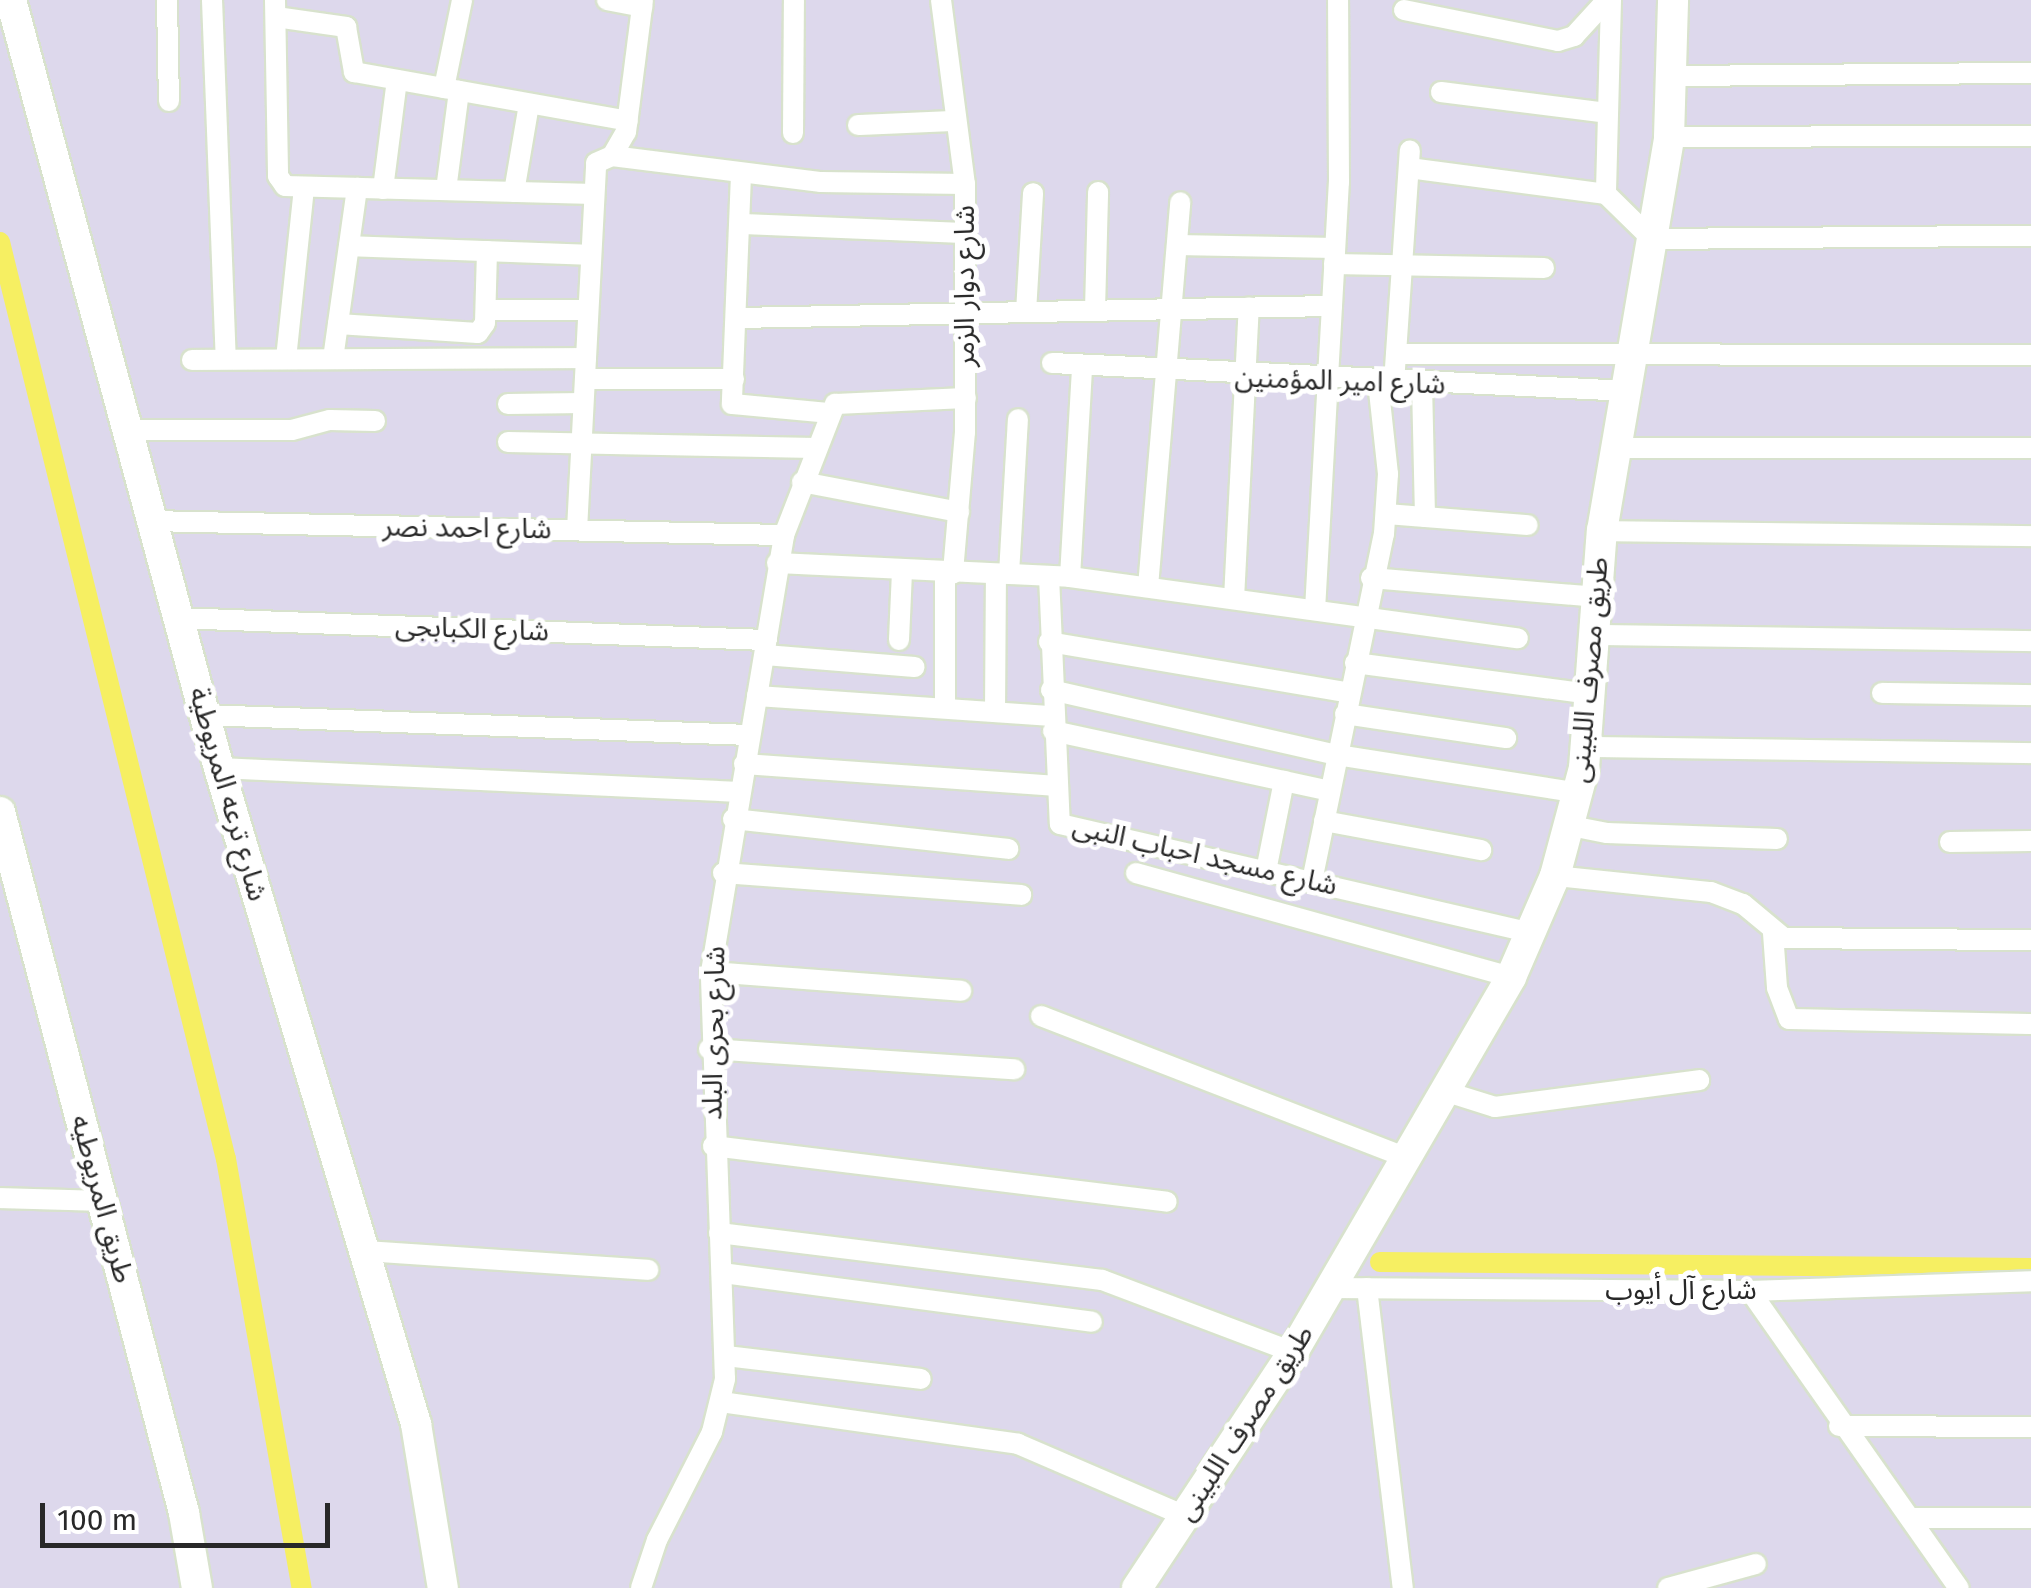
<!DOCTYPE html>
<meta charset="utf-8">
<style>
body{margin:0}
#map{position:relative;width:2031px;height:1588px;overflow:hidden;background:#ddd8ec;font-family:"Fira Sans","Noto Sans Arabic",sans-serif}
div>[style]{position:absolute}
.canal>*{height:20px;margin:-10px;padding:0 10px;transform-origin:10px;border-radius:10px;background:#f6ef62}
.roads{filter:drop-shadow(2px 0 #d8e2cd) drop-shadow(-2px 0 #d8e2cd) drop-shadow(0 2px #d8e2cd) drop-shadow(0 -2px #d8e2cd)}
.street>*{height:20px;margin:-10px;padding:0 10px;transform-origin:10px;border-radius:10px;background:#fff}
.secondary>*{height:30px;margin:-15px;padding:0 15px;transform-origin:15px;border-radius:15px;background:#fff}
span{translate:-50% -50%;white-space:nowrap;text-align:center;line-height:1.15;-webkit-text-stroke:10px #fff;paint-order:stroke}
.street-label{font-size:28px;color:#282828}
.scale{position:absolute;left:40px;top:1503px;width:290px;height:45px;box-sizing:border-box;border:5px solid #282828;border-top:0;padding-left:12px;font-size:30px;line-height:35px;white-space:nowrap;color:#282828;-webkit-text-stroke:8px #fff;paint-order:stroke}
</style>
<div id="map">
<div class="canal">
<i style="left:0;top:242px;width:944px;rotate:76.16deg"></i>
<i style="left:226px;top:1159px;width:436px;rotate:80deg"></i>
<i style="left:1380px;top:1262px;width:651px;rotate:0.53deg"></i>
</div>
<div class="roads">
<div class="street">
<i style="left:167px;top:0;width:101px;rotate:88.9deg"></i>
<i style="left:212px;top:0;width:359px;rotate:87.8deg"></i>
<i style="left:275px;top:0;width:176px;rotate:89deg"></i>
<i style="left:278px;top:176px;width:12px;rotate:55deg"></i>
<i style="left:285px;top:186px;width:309px;rotate:1.5deg"></i>
<i style="left:607px;top:0;width:36px;rotate:11deg"></i>
<i style="left:941px;top:0;width:186px;rotate:82.6deg"></i>
<i style="left:965px;top:184px;width:248px;rotate:90deg"></i>
<i style="left:965px;top:432px;width:142px;rotate:94.9deg"></i>
<i style="left:1611px;top:0;width:194px;rotate:91.5deg"></i>
<i style="left:1606px;top:194px;width:64px;rotate:44.4deg"></i>
<i style="left:1652px;top:239px;width:379px;rotate:-0.5deg"></i>
<i style="left:1404px;top:10px;width:157px;rotate:11.4deg"></i>
<i style="left:1558px;top:41px;width:17px;rotate:-17deg"></i>
<i style="left:1574px;top:36px;width:49px;rotate:-47.5deg"></i>
<i style="left:276px;top:17px;width:71px;rotate:8.1deg"></i>
<i style="left:346px;top:27px;width:46px;rotate:79.9deg"></i>
<i style="left:354px;top:72px;width:278px;rotate:10.1deg"></i>
<i style="left:1674px;top:76px;width:357px;rotate:-0.5deg"></i>
<i style="left:444px;top:88px;width:90px;rotate:-78.4deg"></i>
<i style="left:1441px;top:92px;width:167px;rotate:7.2deg"></i>
<i style="left:858px;top:125px;width:96px;rotate:-2.4deg"></i>
<i style="left:793px;top:133px;width:133px;rotate:-89.6deg"></i>
<i style="left:1669px;top:137px;width:362px;rotate:-0.2deg"></i>
<i style="left:612px;top:156px;width:211px;rotate:7.1deg"></i>
<i style="left:821px;top:182px;width:144px;rotate:0.8deg"></i>
<i style="left:1409px;top:168px;width:199px;rotate:7.5deg"></i>
<i style="left:741px;top:175px;width:229px;rotate:92.3deg"></i>
<i style="left:732px;top:404px;width:97px;rotate:5.3deg"></i>
<i style="left:383px;top:189px;width:110px;rotate:-82.7deg"></i>
<i style="left:446px;top:190px;width:100px;rotate:-82.5deg"></i>
<i style="left:514px;top:192px;width:89px;rotate:-80.3deg"></i>
<i style="left:741px;top:224px;width:225px;rotate:2.3deg"></i>
<i style="left:1177px;top:245px;width:158px;rotate:1.1deg"></i>
<i style="left:349px;top:246px;width:242px;rotate:2.1deg"></i>
<i style="left:1334px;top:264px;width:210px;rotate:1.1deg"></i>
<i style="left:486px;top:310px;width:102px"></i>
<i style="left:1095px;top:310px;width:118px;rotate:-88.5deg"></i>
<i style="left:1026px;top:312px;width:119px;rotate:-86.6deg"></i>
<i style="left:737px;top:318px;width:595px;rotate:-1.16deg"></i>
<i style="left:338px;top:324px;width:140px;rotate:3.7deg"></i>
<i style="left:478px;top:333px;width:12px;rotate:-55deg"></i>
<i style="left:485px;top:323px;width:72px;rotate:-88.4deg"></i>
<i style="left:1396px;top:354px;width:635px;rotate:0.09deg"></i>
<i style="left:286px;top:359px;width:173px;rotate:-84deg"></i>
<i style="left:333px;top:359px;width:173px;rotate:-82deg"></i>
<i style="left:192px;top:360px;width:394px;rotate:-0.3deg"></i>
<i style="left:1052px;top:363px;width:578px;rotate:2.78deg"></i>
<i style="left:585px;top:379px;width:149px"></i>
<i style="left:1394px;top:383px;width:233px;rotate:-86.1deg"></i>
<i style="left:1422px;top:384px;width:133px;rotate:88.7deg"></i>
<i style="left:508px;top:404px;width:75px;rotate:-0.8deg"></i>
<i style="left:125px;top:430px;width:167px"></i>
<i style="left:292px;top:430px;width:39px;rotate:-15deg"></i>
<i style="left:330px;top:420px;width:45px;rotate:1.3deg"></i>
<i style="left:508px;top:442px;width:307px;rotate:1.1deg"></i>
<i style="left:1619px;top:448px;width:412px"></i>
<i style="left:802px;top:482px;width:160px;rotate:10.8deg"></i>
<i style="left:1387px;top:514px;width:141px;rotate:4.5deg"></i>
<i style="left:150px;top:521px;width:634px;rotate:1.27deg"></i>
<i style="left:577px;top:530px;width:367px;rotate:-87deg"></i>
<i style="left:596px;top:163px;width:17px;rotate:-24deg"></i>
<i style="left:612px;top:156px;width:28px;rotate:-60deg"></i>
<i style="left:626px;top:132px;width:133px;rotate:-82.7deg"></i>
<i style="left:1602px;top:531px;width:429px;rotate:0.7deg"></i>
<i style="left:777px;top:563px;width:293px;rotate:2.7deg"></i>
<i style="left:1070px;top:577px;width:452px;rotate:7.8deg"></i>
<i style="left:1009px;top:574px;width:155px;rotate:-86.7deg"></i>
<i style="left:1049px;top:576px;width:248px;rotate:87.5deg"></i>
<i style="left:1060px;top:824px;width:484px;rotate:13deg"></i>
<i style="left:1070px;top:577px;width:211px;rotate:-86.7deg"></i>
<i style="left:1371px;top:578px;width:225px;rotate:4.8deg"></i>
<i style="left:1148px;top:587px;width:386px;rotate:-85.2deg"></i>
<i style="left:1234px;top:599px;width:292px;rotate:-87.1deg"></i>
<i style="left:1315px;top:610px;width:429px;rotate:-86.8deg"></i>
<i style="left:1339px;top:182px;width:182px;rotate:-90.3deg"></i>
<i style="left:177px;top:618px;width:590px;rotate:2.14deg"></i>
<i style="left:1594px;top:635px;width:437px;rotate:0.8deg"></i>
<i style="left:899px;top:640px;width:70px;rotate:-87.5deg"></i>
<i style="left:1049px;top:642px;width:304px;rotate:9.6deg"></i>
<i style="left:765px;top:655px;width:150px;rotate:4.6deg"></i>
<i style="left:1355px;top:663px;width:238px;rotate:7.5deg"></i>
<i style="left:1051px;top:690px;width:293px;rotate:12.8deg"></i>
<i style="left:1337px;top:755px;width:245px;rotate:8.9deg"></i>
<i style="left:1882px;top:693px;width:149px;rotate:0.8deg"></i>
<i style="left:757px;top:696px;width:296px;rotate:3.9deg"></i>
<i style="left:945px;top:708px;width:135px;rotate:-90deg"></i>
<i style="left:995px;top:712px;width:138px;rotate:-89.6deg"></i>
<i style="left:1345px;top:714px;width:163px;rotate:8.5deg"></i>
<i style="left:204px;top:715px;width:546px;rotate:2.1deg"></i>
<i style="left:1053px;top:731px;width:283px;rotate:12.2deg"></i>
<i style="left:1586px;top:747px;width:445px;rotate:0.8deg"></i>
<i style="left:744px;top:764px;width:314px;rotate:4deg"></i>
<i style="left:219px;top:768px;width:521px;rotate:2.64deg"></i>
<i style="left:733px;top:819px;width:277px;rotate:6.2deg"></i>
<i style="left:1324px;top:821px;width:160px;rotate:10.5deg"></i>
<i style="left:1571px;top:826px;width:37px;rotate:11deg"></i>
<i style="left:1607px;top:833px;width:170px;rotate:2deg"></i>
<i style="left:1950px;top:842px;width:81px;rotate:-0.7deg"></i>
<i style="left:1266px;top:871px;width:92px;rotate:-78.7deg"></i>
<i style="left:723px;top:873px;width:299px;rotate:4.2deg"></i>
<i style="left:1136px;top:873px;width:389px;rotate:15.5deg"></i>
<i style="left:1555px;top:876px;width:157px;rotate:5.9deg"></i>
<i style="left:1711px;top:892px;width:34px;rotate:21deg"></i>
<i style="left:1743px;top:904px;width:53px;rotate:39.7deg"></i>
<i style="left:1784px;top:938px;width:247px;rotate:0.5deg"></i>
<i style="left:1312px;top:881px;width:354px;rotate:-78.3deg"></i>
<i style="left:1384px;top:534px;width:60px;rotate:-86.2deg"></i>
<i style="left:1388px;top:474px;width:93px;rotate:-96.2deg"></i>
<i style="left:1773px;top:933px;width:55px;rotate:85.8deg"></i>
<i style="left:1777px;top:988px;width:33px;rotate:69deg"></i>
<i style="left:1789px;top:1019px;width:242px;rotate:1.2deg"></i>
<i style="left:711px;top:972px;width:251px;rotate:4.3deg"></i>
<i style="left:1041px;top:1016px;width:389px;rotate:21.2deg"></i>
<i style="left:709px;top:1049px;width:306px;rotate:3.8deg"></i>
<i style="left:1444px;top:1091px;width:53px;rotate:17.4deg"></i>
<i style="left:1495px;top:1107px;width:206px;rotate:-7.5deg"></i>
<i style="left:713px;top:1146px;width:457px;rotate:7deg"></i>
<i style="left:0;top:1198px;width:103px;rotate:1.7deg"></i>
<i style="left:719px;top:1233px;width:386px;rotate:7deg"></i>
<i style="left:1102px;top:1280px;width:204px;rotate:20.7deg"></i>
<i style="left:364px;top:1251px;width:285px;rotate:3.8deg"></i>
<i style="left:722px;top:1273px;width:373px;rotate:7.5deg"></i>
<i style="left:1330px;top:1288px;width:420px;rotate:0.4deg"></i>
<i style="left:1750px;top:1291px;width:281px;rotate:-2deg"></i>
<i style="left:1367px;top:1288px;width:302px;rotate:83.2deg"></i>
<i style="left:1750px;top:1291px;width:363px;rotate:54.9deg"></i>
<i style="left:726px;top:1356px;width:196px;rotate:6.7deg"></i>
<i style="left:721px;top:1402px;width:300px;rotate:8deg"></i>
<i style="left:1018px;top:1444px;width:182px;rotate:23.3deg"></i>
<i style="left:1839px;top:1426px;width:192px;rotate:0.3deg"></i>
<i style="left:1910px;top:1518px;width:121px"></i>
<i style="left:641px;top:1588px;width:51px;rotate:-71.6deg"></i>
<i style="left:657px;top:1540px;width:121px;rotate:-63deg"></i>
<i style="left:712px;top:1432px;width:55px;rotate:-76.2deg"></i>
<i style="left:725px;top:1379px;width:407px;rotate:-92deg"></i>
<i style="left:711px;top:972px;width:443px;rotate:-80.5deg"></i>
<i style="left:784px;top:535px;width:141px;rotate:-68.7deg"></i>
<i style="left:835px;top:404px;width:131px;rotate:-2.6deg"></i>
<i style="left:1668px;top:1588px;width:91px;rotate:-15.3deg"></i>
</div>
<div class="secondary">
<i style="left:11px;top:0;width:796px;rotate:74.85deg"></i>
<i style="left:219px;top:768px;width:685px;rotate:73.28deg"></i>
<i style="left:416px;top:1424px;width:166px;rotate:80.7deg"></i>
<i style="left:0;top:812px;width:725px;rotate:75.29deg"></i>
<i style="left:184px;top:1513px;width:76px;rotate:80.2deg"></i>
<i style="left:1137px;top:1588px;width:283px;rotate:-56.5deg"></i>
<i style="left:1293px;top:1352px;width:434px;rotate:-59.8deg"></i>
<i style="left:1511px;top:977px;width:110px;rotate:-66.5deg"></i>
<i style="left:1555px;top:876px;width:112px;rotate:-75deg"></i>
<i style="left:1584px;top:768px;width:238px;rotate:-85.7deg"></i>
<i style="left:1602px;top:531px;width:400px;rotate:-80.3deg"></i>
<i style="left:1669px;top:137px;width:137px;rotate:-88.3deg"></i>
</div>
</div>
<div class="street-label">
<span style="left:965px;top:286px;rotate:-90deg">شارع دوار الزمر</span>
<span style="left:1340px;top:381px;rotate:2deg">شارع امير المؤمنين</span>
<span style="left:467px;top:528px;rotate:1deg">شارع احمد نصر</span>
<span style="left:472px;top:629px;rotate:2deg">شارع الكبابجى</span>
<span style="left:1589px;top:670px;rotate:-85deg">طريق مصرف اللبينى</span>
<span style="left:228px;top:794px;rotate:74deg">شارع ترعه المريوطية</span>
<span style="left:1205px;top:856px;rotate:13deg">شارع مسجد احباب النبى</span>
<span style="left:714px;top:1033px;rotate:-89deg">شارع بحرى البلد</span>
<span style="left:102px;top:1199px;rotate:75deg">طريق المريوطيه</span>
<span style="left:1681px;top:1290px">شارع آل أيوب</span>
<span style="left:1245px;top:1423px;rotate:-57deg">طريق مصرف اللبينى</span>
</div>
<div class="scale">100 m</div>
</div>
